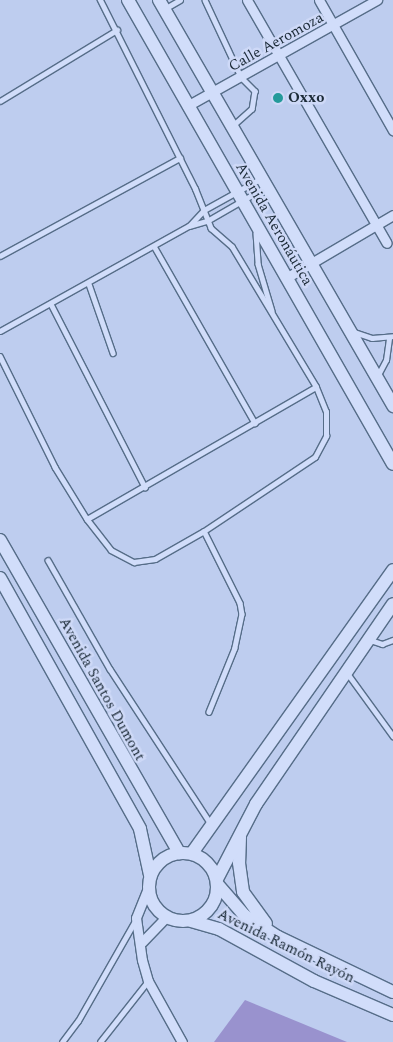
<!DOCTYPE html>
<meta charset="utf-8">
<style>
body{margin:0}
#map{position:relative;width:393px;height:1042px;overflow:hidden;background:#becdef;font-family:Spectral,serif}
div>[style]{position:absolute}
.green>*{inset:0;background:#9992ce}
.roads{filter:drop-shadow(1px 0 #566d88) drop-shadow(-1px 0 #566d88) drop-shadow(0 1px #566d88) drop-shadow(0 -1px #566d88)}
.service>*{height:4.5px;margin:-2.25px;padding:0 2.25px;transform-origin:2.25px;border-radius:2.25px;background:#d1ddfa}
.minor>*{height:9px;margin:-4.5px;padding:0 4.5px;transform-origin:4.5px;border-radius:4.5px;background:#d1ddfa}
.secondary>*{height:12px;margin:-6px;padding:0 6px;transform-origin:6px;border-radius:6px;background:#d1ddfa}
.secondary>.ring{margin:-6px;padding:0;box-sizing:content-box;background:none;border:12px solid #d1ddfa;border-radius:50%}
.dots>*{width:14px;height:14px;translate:-50% -50%;box-sizing:border-box;border:2px solid #ced9f7;border-radius:50%}
span{translate:-50% -50%;white-space:nowrap;text-align:center;line-height:1.15;-webkit-text-stroke:5px #ced9f7;paint-order:stroke}
.street-label{font-size:15px;color:#1b2a37}
.poi-label{font-size:15px;color:#1b2a37;font-weight:700}
.left{translate:0 -50%;text-align:left}
</style>
<div id="map">
<div class="green">
<i style="clip-path:polygon(245px 1000px,347px 1042px,214px 1042px)"></i>
</div>
<div class="roads">
<div class="service">
<i style="left:205px;top:0;width:85px;rotate:64.9deg"></i>
<i style="left:241px;top:77px;width:20px;rotate:45deg"></i>
<i style="left:255px;top:91px;width:18px;rotate:99deg"></i>
<i style="left:252px;top:109px;width:24px;rotate:138deg"></i>
<i style="left:166px;top:8px;width:16px;rotate:-30deg"></i>
<i style="left:0;top:101px;width:137px;rotate:-31.3deg"></i>
<i style="left:190px;top:225px;width:21px;rotate:-47deg"></i>
<i style="left:204px;top:210px;width:64px;rotate:-29deg"></i>
<i style="left:256px;top:233px;width:31px;rotate:86deg"></i>
<i style="left:258px;top:264px;width:49px;rotate:73.4deg"></i>
<i style="left:154px;top:246px;width:204px;rotate:60.3deg"></i>
<i style="left:0;top:256px;width:205px;rotate:-28.6deg"></i>
<i style="left:89px;top:284px;width:73px;rotate:70.8deg"></i>
<i style="left:51px;top:304px;width:206px;rotate:62.8deg"></i>
<i style="left:0;top:331px;width:216px;rotate:-29.1deg"></i>
<i style="left:189px;top:226px;width:19px;rotate:-16deg"></i>
<i style="left:207px;top:221px;width:68px;rotate:-30deg"></i>
<i style="left:354px;top:332px;width:19px;rotate:18deg"></i>
<i style="left:372px;top:338px;width:21px;rotate:-5deg"></i>
<i style="left:0;top:356px;width:124px;rotate:63.6deg"></i>
<i style="left:55px;top:467px;width:61px;rotate:58.4deg"></i>
<i style="left:87px;top:519px;width:39px;rotate:52deg"></i>
<i style="left:111px;top:550px;width:26px;rotate:28deg"></i>
<i style="left:134px;top:562px;width:21px;rotate:-8deg"></i>
<i style="left:155px;top:559px;width:56px;rotate:-29.7deg"></i>
<i style="left:204px;top:531px;width:133px;rotate:-33.7deg"></i>
<i style="left:315px;top:457px;width:24px;rotate:-62deg"></i>
<i style="left:326px;top:436px;width:24px;rotate:-90deg"></i>
<i style="left:326px;top:412px;width:27px;rotate:-112deg"></i>
<i style="left:316px;top:387px;width:163px;rotate:-121deg"></i>
<i style="left:232px;top:247px;width:28px;rotate:-139deg"></i>
<i style="left:211px;top:229px;width:43px;rotate:-111.8deg"></i>
<i style="left:195px;top:189px;width:212px;rotate:-116.7deg"></i>
<i style="left:378px;top:375px;width:17px;rotate:-62deg"></i>
<i style="left:386px;top:360px;width:22px;rotate:-82deg"></i>
<i style="left:87px;top:519px;width:264px;rotate:-30deg"></i>
<i style="left:204px;top:531px;width:80px;rotate:63.4deg"></i>
<i style="left:240px;top:603px;width:11px;rotate:80deg"></i>
<i style="left:242px;top:614px;width:35px;rotate:102deg"></i>
<i style="left:235px;top:648px;width:69px;rotate:112.1deg"></i>
<i style="left:48px;top:560px;width:125px;rotate:60.4deg"></i>
<i style="left:110px;top:669px;width:185px;rotate:56.9deg"></i>
<i style="left:370px;top:640px;width:13px;rotate:18deg"></i>
<i style="left:382px;top:644px;width:12px;rotate:-20deg"></i>
<i style="left:348px;top:674px;width:77px;rotate:54deg"></i>
<i style="left:62px;top:1042px;width:26px;rotate:-53deg"></i>
<i style="left:78px;top:1021px;width:115px;rotate:-60.3deg"></i>
<i style="left:100px;top:1042px;width:78px;rotate:-51.8deg"></i>
</div>
<div class="minor">
<i style="left:247px;top:0;width:280px;rotate:60.1deg"></i>
<i style="left:319px;top:0;width:150px;rotate:60.4deg"></i>
<i style="left:187px;top:106px;width:218px;rotate:-29.2deg"></i>
<i style="left:286px;top:278px;width:124px;rotate:-30.5deg"></i>
<i style="left:148px;top:888px;width:32px;rotate:112deg"></i>
<i style="left:136px;top:918px;width:42px;rotate:81.9deg"></i>
<i style="left:142px;top:960px;width:22px;rotate:74deg"></i>
<i style="left:148px;top:981px;width:70px;rotate:60.9deg"></i>
<i style="left:142px;top:942px;width:35px;rotate:-46deg"></i>
</div>
<div class="secondary">
<i style="left:128px;top:0;width:534px;rotate:60.27deg"></i>
<i style="left:159px;top:0;width:469px;rotate:60deg"></i>
<i style="left:0;top:540px;width:361px;rotate:60.2deg"></i>
<i style="left:0;top:578px;width:287px;rotate:60.8deg"></i>
<i style="left:140px;top:829px;width:47px;rotate:77.7deg"></i>
<i style="left:240px;top:837px;width:26px;rotate:92deg"></i>
<i style="left:239px;top:863px;width:29px;rotate:82deg"></i>
<i style="left:243px;top:892px;width:39px;rotate:54deg"></i>
<i class="ring" style="left:149px;top:853px;width:56px;height:56px"></i>
<i style="left:192px;top:853px;width:347px;rotate:-54.6deg"></i>
<i style="left:217px;top:879px;width:85px;rotate:-62.5deg"></i>
<i style="left:256px;top:804px;width:242px;rotate:-55.6deg"></i>
<i style="left:218px;top:885px;width:40px;rotate:49deg"></i>
<i style="left:244px;top:915px;width:40px;rotate:32.9deg"></i>
<i style="left:278px;top:937px;width:127px;rotate:25.6deg"></i>
<i style="left:191px;top:921px;width:29px;rotate:16deg"></i>
<i style="left:219px;top:929px;width:108px;rotate:28.7deg"></i>
<i style="left:314px;top:981px;width:86px;rotate:23.3deg"></i>
</div>
</div>
<div class="dots">
<i style="left:278px;top:98px;background:#249a9a"></i>
</div>
<div class="street-label">
<span style="left:276px;top:42px;rotate:-29deg">Calle Aeromoza</span>
<span style="left:274px;top:224px;rotate:60deg">Avenida Aeronáutica</span>
<span style="left:102px;top:689px;rotate:61deg">Avenida Santos Dumont</span>
<span style="left:286px;top:946px;rotate:26deg">Avenida Ramón Rayón</span>
</div>
<div class="poi-label">
<span class="left" style="left:288px;top:98px">Oxxo</span>
</div>
</div>
